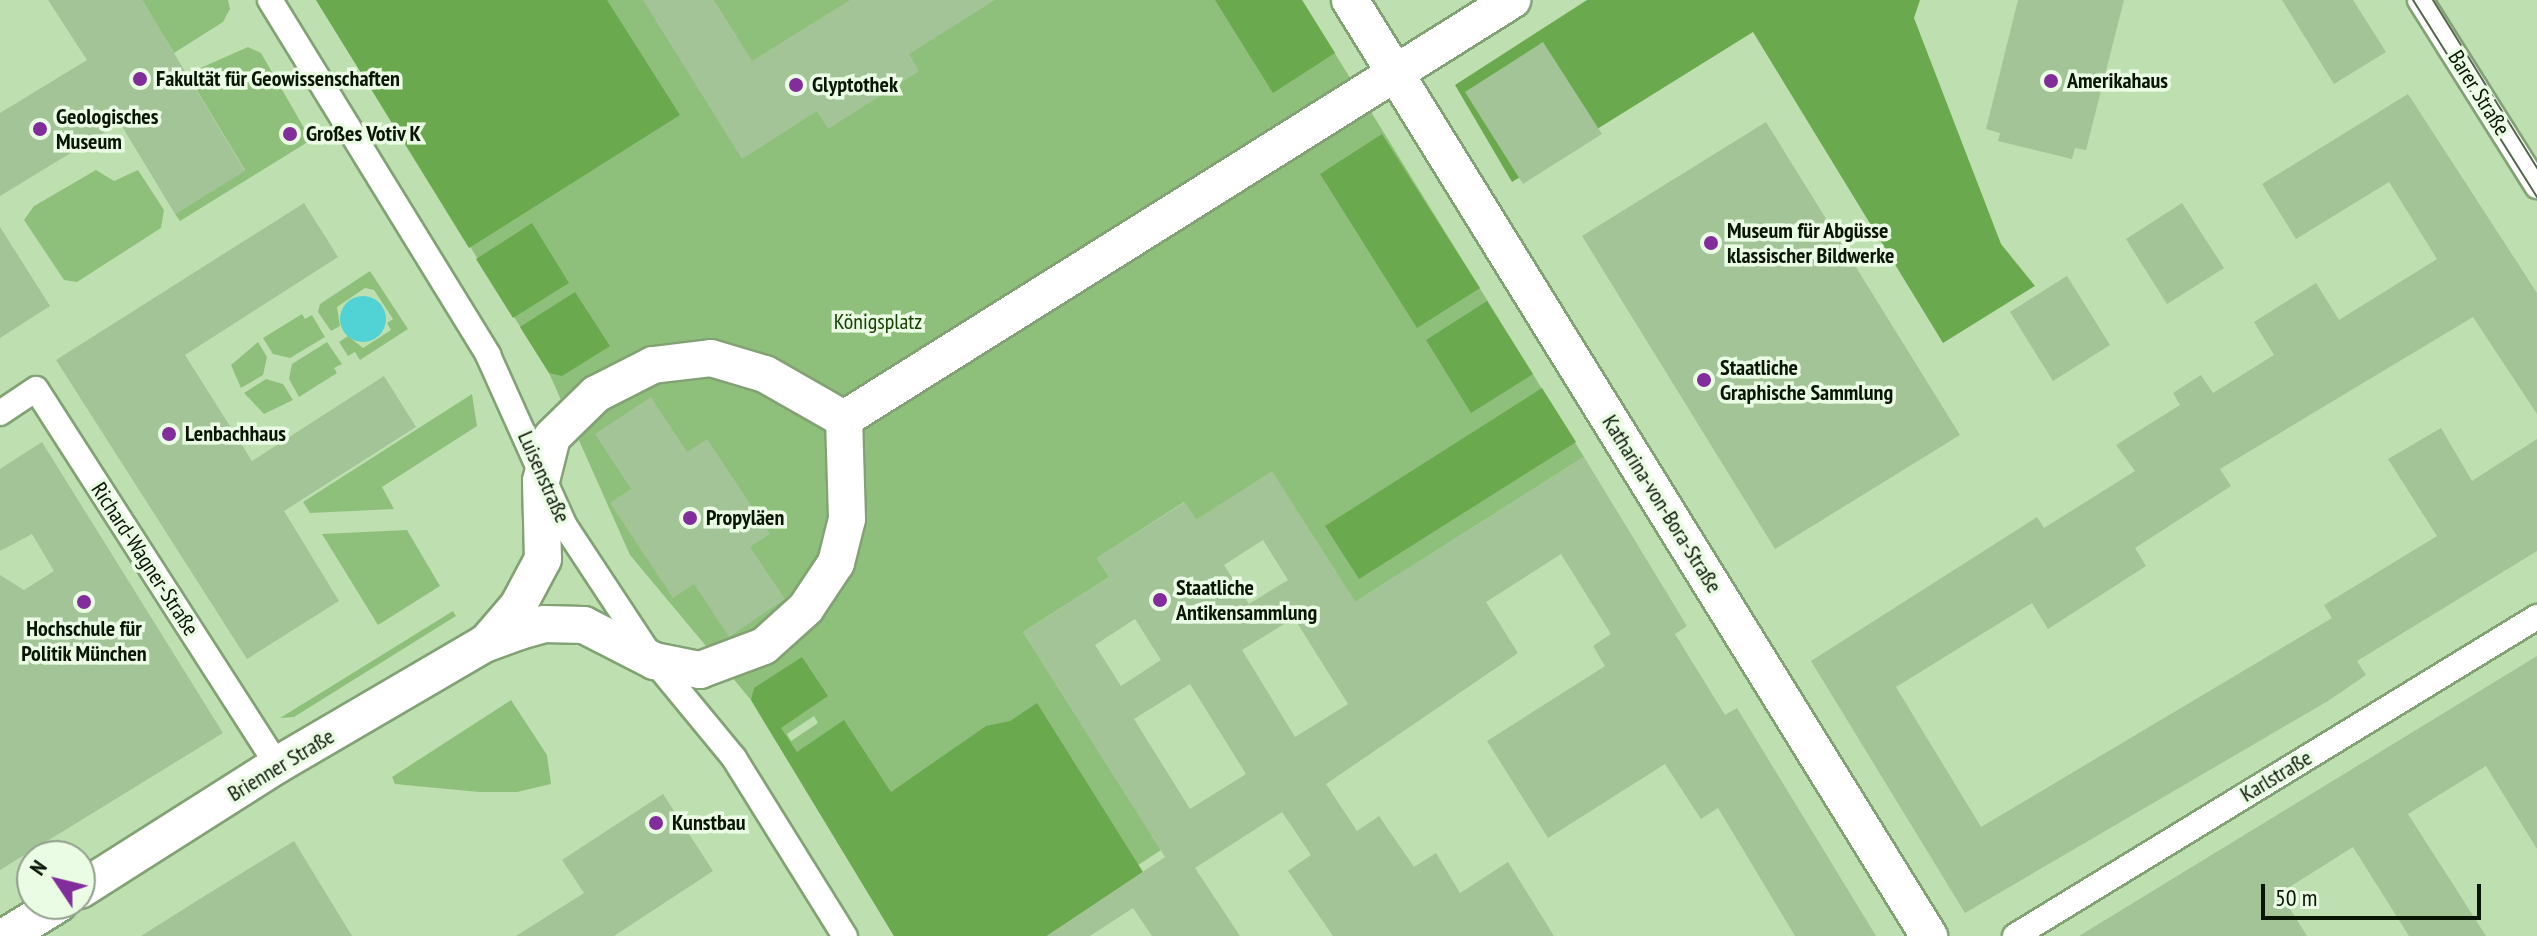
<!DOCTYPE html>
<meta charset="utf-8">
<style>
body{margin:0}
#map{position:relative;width:2537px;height:936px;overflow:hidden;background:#bee0b1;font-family:"PT Sans Narrow",sans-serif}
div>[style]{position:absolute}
.green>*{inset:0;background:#8fc07b}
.forest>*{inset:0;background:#6ba94f}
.water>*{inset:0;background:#51d2d4}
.round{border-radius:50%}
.building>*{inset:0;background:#a2c496}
.roads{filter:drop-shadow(2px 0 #82a275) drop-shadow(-2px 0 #82a275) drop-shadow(0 2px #82a275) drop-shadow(0 -2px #82a275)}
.street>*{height:24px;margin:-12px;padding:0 12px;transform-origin:12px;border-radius:12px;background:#fff}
.secondary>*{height:36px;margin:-18px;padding:0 18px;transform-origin:18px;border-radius:18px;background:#fff}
.tram>*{height:2px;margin:-1px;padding:0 1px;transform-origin:1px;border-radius:1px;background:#51664a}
.dots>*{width:22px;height:22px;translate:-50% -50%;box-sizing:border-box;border:4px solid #eafce4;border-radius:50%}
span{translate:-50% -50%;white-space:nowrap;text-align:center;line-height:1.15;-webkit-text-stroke:7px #eafce4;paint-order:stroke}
.poi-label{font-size:22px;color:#091505;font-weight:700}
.left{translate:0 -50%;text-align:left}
.street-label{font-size:22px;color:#091505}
.park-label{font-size:22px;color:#184100}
.north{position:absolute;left:16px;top:840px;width:80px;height:80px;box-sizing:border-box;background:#eafce4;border:2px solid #90a08b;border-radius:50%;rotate:305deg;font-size:22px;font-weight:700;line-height:32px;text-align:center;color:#091505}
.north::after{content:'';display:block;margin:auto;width:28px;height:36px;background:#822d9c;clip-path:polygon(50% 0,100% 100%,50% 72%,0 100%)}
.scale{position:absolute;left:2261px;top:884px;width:220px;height:36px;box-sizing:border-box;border:4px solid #091505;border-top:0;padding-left:10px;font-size:24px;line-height:28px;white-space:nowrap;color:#091505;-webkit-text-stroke:6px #eafce4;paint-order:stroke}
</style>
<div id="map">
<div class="green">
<i style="clip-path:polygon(142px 0,228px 0,230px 9px,223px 22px,174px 53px)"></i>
<i style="clip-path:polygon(evenodd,316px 0,1302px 0,1584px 457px,1355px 602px,1272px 472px,1196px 520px,1184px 502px,1097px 558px,1109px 577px,1023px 632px,1161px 850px,1031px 936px,894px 936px,751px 700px,630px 555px,549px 373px,316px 0,814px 716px,818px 723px,791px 741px,787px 734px,814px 716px)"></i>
<i style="clip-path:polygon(248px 47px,261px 53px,311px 140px,180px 221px,175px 214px,245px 170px,187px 74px)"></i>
<i style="clip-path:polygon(96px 170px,114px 181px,138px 170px,164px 210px,161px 228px,77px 282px,64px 280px,24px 220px,34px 206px)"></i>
<i style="clip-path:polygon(370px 271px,408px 329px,360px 360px,355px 352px,348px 356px,339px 342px,348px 336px,363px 348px,391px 330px,387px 323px,393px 319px,374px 290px,365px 288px,337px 307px,340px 326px,331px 331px,318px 312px,320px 304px)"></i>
<i style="clip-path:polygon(302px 314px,305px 319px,312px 315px,325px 337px,290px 358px,273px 354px,263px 338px)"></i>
<i style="clip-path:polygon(258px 342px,267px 357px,263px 375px,241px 388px,231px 365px)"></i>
<i style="clip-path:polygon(327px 342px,342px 364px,334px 368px,337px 373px,299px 397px,289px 379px,292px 364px)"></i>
<i style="clip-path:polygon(266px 379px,283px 384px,293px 400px,264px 414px,244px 393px)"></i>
<i style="clip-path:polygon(472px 394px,477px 426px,382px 487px,394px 509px,310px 513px,303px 502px)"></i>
<i style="clip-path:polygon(407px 530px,440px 586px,378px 625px,322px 534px)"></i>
<i style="clip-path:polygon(453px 611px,456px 616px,294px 717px,280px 718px)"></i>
<i style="clip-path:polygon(511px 700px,547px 755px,551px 784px,517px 792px,479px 792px,395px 784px,392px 777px)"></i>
</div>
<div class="forest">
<i style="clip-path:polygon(316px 0,607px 0,680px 115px,469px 248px)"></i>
<i style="clip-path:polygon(1215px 0,1302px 0,1335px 53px,1273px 93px)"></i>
<i style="clip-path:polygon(1587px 0,1920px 0,1914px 18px,2001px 244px,2035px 286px,1943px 343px,1753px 32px,1512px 182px,1455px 85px)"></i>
<i style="clip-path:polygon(1382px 134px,1480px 288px,1417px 328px,1320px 174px)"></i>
<i style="clip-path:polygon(532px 223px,569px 283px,513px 318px,476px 259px)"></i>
<i style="clip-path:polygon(575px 292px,610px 346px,562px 376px,549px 373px,520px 327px)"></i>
<i style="clip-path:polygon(1487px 301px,1533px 374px,1471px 413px,1426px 340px)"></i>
<i style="clip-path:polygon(1542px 388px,1576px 442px,1359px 579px,1325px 526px)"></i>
<i style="clip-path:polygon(802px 657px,828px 696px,781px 728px,797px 752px,844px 720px,891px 792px,986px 726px,1010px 721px,1037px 703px,1143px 872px,1047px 936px,894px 936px,751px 700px,754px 688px)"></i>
</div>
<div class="water">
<i class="round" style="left:340px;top:296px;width:46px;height:46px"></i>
</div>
<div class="building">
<i style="clip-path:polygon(48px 0,142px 0,245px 171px,175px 214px,120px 123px,0 196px,0 113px,87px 60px)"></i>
<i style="clip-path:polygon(643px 0,714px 0,752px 61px,850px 0,995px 0,909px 54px,919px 71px,828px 129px,817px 111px,742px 159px)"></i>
<i style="clip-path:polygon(2018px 0,2124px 0,2086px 150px,2075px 148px,2072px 159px,1998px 141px,2000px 133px,1986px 129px)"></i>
<i style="clip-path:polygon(2282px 0,2353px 0,2386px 52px,2334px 84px)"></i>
<i style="clip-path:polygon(1543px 42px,1602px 134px,1523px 184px,1465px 92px)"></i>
<i style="clip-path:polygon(2408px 94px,2537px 293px,2537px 414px,2473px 317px,2220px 469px,2231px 486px,2135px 548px,2146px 566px,2048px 629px,2032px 603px,1896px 687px,1981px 827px,2332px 618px,2324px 605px,2437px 536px,2388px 459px,2441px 428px,2472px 481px,2537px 439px,2537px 551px,2357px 661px,2366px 675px,2328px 701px,1965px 913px,1811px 661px,2037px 517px,2044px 528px,2135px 471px,2116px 445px,2180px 405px,2173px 393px,2201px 375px,2213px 393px,2274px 355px,2254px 322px,2316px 283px,2339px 320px,2437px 259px,2389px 182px,2296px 239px,2262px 184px)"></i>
<i style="clip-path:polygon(1766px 122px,1960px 435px,1775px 549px,1582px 236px)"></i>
<i style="clip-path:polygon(304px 203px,338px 257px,185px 355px,252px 461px,384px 376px,416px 427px,284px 511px,339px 601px,247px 659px,56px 360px)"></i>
<i style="clip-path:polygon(2182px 203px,2224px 268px,2167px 304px,2126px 239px)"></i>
<i style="clip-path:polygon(0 227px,50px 306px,0 338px)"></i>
<i style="clip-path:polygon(2067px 276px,2110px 345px,2053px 381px,2010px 312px)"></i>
<i style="clip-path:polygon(651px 397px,687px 452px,707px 439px,770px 534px,750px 547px,785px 599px,729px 637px,694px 584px,673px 598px,610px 503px,631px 489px,595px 434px)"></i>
<i style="clip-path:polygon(42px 442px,223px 733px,0 870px,0 575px,24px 590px,54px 571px,32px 534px,0 551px,0 469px)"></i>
<i style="clip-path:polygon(evenodd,1584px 457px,1687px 626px,1675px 634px,1725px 715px,1737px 708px,1876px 936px,1795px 936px,1718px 808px,1701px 819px,1665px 764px,1548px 838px,1487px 741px,1605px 666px,1593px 646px,1611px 634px,1561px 554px,1486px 602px,1518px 653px,1326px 784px,1357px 831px,1379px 816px,1414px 867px,1436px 853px,1460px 893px,1508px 862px,1554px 936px,1333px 936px,1288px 871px,1311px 855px,1282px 812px,1195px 868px,1240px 936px,1152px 936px,1133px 908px,1090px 936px,1047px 936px,1165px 857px,1023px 632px,1109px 577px,1097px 558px,1185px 502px,1196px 520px,1272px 471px,1355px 602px,1584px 457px,1263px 540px,1288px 580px,1249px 604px,1224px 565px,1263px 540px,1584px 457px,1294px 618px,1348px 704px,1295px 737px,1242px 650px,1294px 618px,1584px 457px,1135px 619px,1161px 660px,1121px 686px,1095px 645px,1135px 619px,1584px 457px,1190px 684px,1246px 774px,1190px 809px,1134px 719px,1190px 684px)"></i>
<i style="clip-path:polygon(2537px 656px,2537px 849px,2486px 766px,2408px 814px,2486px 936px,2409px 936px,2353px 847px,2280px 893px,2307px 936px,2079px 936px)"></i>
<i style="clip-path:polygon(663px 794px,713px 871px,614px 936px,516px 936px,584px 893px,562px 860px)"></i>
<i style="clip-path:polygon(294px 841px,352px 936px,141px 936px,211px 892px)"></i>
</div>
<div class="roads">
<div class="street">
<i style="left:270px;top:0;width:417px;rotate:58.4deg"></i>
<i style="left:488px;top:355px;width:188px;rotate:65.8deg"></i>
<i style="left:565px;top:526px;width:162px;rotate:56.6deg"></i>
<i style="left:654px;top:661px;width:126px;rotate:50.5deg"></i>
<i style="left:734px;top:758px;width:210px;rotate:58.1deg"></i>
<i style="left:2420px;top:0;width:220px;rotate:57.8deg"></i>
<i style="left:0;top:413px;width:43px;rotate:-33.7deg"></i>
<i style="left:36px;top:389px;width:447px;rotate:57.3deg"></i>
<i style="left:2015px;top:936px;width:612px;rotate:-31.43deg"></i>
</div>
<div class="secondary">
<i style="left:1350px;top:0;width:1101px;rotate:58.26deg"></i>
<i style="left:844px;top:419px;width:789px;rotate:-32.1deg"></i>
<i style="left:487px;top:642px;width:48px;rotate:-49.3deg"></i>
<i style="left:518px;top:606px;width:53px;rotate:-62deg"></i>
<i style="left:543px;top:559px;width:78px;rotate:-91.5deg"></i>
<i style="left:541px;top:481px;width:45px;rotate:-76deg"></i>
<i style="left:552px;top:437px;width:62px;rotate:-44.3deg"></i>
<i style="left:596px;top:394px;width:64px;rotate:-27deg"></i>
<i style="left:653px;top:365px;width:58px;rotate:-6.9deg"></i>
<i style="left:711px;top:358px;width:56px;rotate:16.5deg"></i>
<i style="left:765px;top:374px;width:91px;rotate:29.7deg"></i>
<i style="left:80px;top:890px;width:233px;rotate:-32.4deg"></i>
<i style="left:277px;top:765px;width:240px;rotate:-30.3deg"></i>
<i style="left:484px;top:644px;width:38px;rotate:-20deg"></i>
<i style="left:520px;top:631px;width:25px;rotate:-16deg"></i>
<i style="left:544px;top:624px;width:40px;rotate:1.4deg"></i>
<i style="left:584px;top:625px;width:79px;rotate:27.2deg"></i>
<i style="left:654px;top:661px;width:47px;rotate:11.1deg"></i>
<i style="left:700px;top:670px;width:68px;rotate:-20.6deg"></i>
<i style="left:764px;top:646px;width:57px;rotate:-42.1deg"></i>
<i style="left:806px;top:608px;width:54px;rotate:-56.3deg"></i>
<i style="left:836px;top:563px;width:45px;rotate:-76deg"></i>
<i style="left:847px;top:519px;width:100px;rotate:-91.7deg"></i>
<i style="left:6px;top:936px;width:61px;rotate:-31.6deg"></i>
</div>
</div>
<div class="tram">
<i style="left:2413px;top:0;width:233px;rotate:57.8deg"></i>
<i style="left:2433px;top:0;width:198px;rotate:58.2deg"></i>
</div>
<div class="dots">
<i style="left:140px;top:79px;background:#822d9c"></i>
<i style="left:2051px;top:81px;background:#822d9c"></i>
<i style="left:796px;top:85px;background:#822d9c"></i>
<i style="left:40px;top:129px;background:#822d9c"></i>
<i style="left:290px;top:134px;background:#822d9c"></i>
<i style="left:1711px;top:243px;background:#822d9c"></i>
<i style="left:1704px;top:380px;background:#822d9c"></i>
<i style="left:169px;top:434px;background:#822d9c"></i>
<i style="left:690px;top:518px;background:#822d9c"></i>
<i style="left:1160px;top:600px;background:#822d9c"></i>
<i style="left:84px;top:602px;background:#822d9c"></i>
<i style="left:656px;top:823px;background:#822d9c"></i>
</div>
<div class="poi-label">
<span class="left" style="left:156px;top:79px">Fakultät für Geowissenschaften</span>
<span class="left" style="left:2067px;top:81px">Amerikahaus</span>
<span class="left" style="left:812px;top:85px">Glyptothek</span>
<span class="left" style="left:56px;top:129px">Geologisches<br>Museum</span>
<span class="left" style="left:306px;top:134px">Großes Votiv K</span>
<span class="left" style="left:1727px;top:243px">Museum für Abgüsse<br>klassischer Bildwerke</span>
<span class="left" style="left:1720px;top:380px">Staatliche<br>Graphische Sammlung</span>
<span class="left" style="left:185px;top:434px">Lenbachhaus</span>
<span class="left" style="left:706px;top:518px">Propyläen</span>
<span class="left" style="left:1176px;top:600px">Staatliche<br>Antikensammlung</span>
<span style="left:84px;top:641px">Hochschule für<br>Politik München</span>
<span class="left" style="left:672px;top:823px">Kunstbau</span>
</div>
<div class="street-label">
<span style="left:2479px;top:93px;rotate:58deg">Barer Straße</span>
<span style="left:544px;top:477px;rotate:66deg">Luisenstraße</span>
<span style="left:1662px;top:504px;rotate:58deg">Katharina-von-Bora-Straße</span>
<span style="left:145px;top:559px;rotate:57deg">Richard-Wagner-Straße</span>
<span style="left:281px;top:765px;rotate:-31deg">Brienner Straße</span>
<span style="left:2276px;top:776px;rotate:-31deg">Karlstraße</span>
</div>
<div class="park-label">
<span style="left:878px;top:322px">Königsplatz</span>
</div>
<div class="north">N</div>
<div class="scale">50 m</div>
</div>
